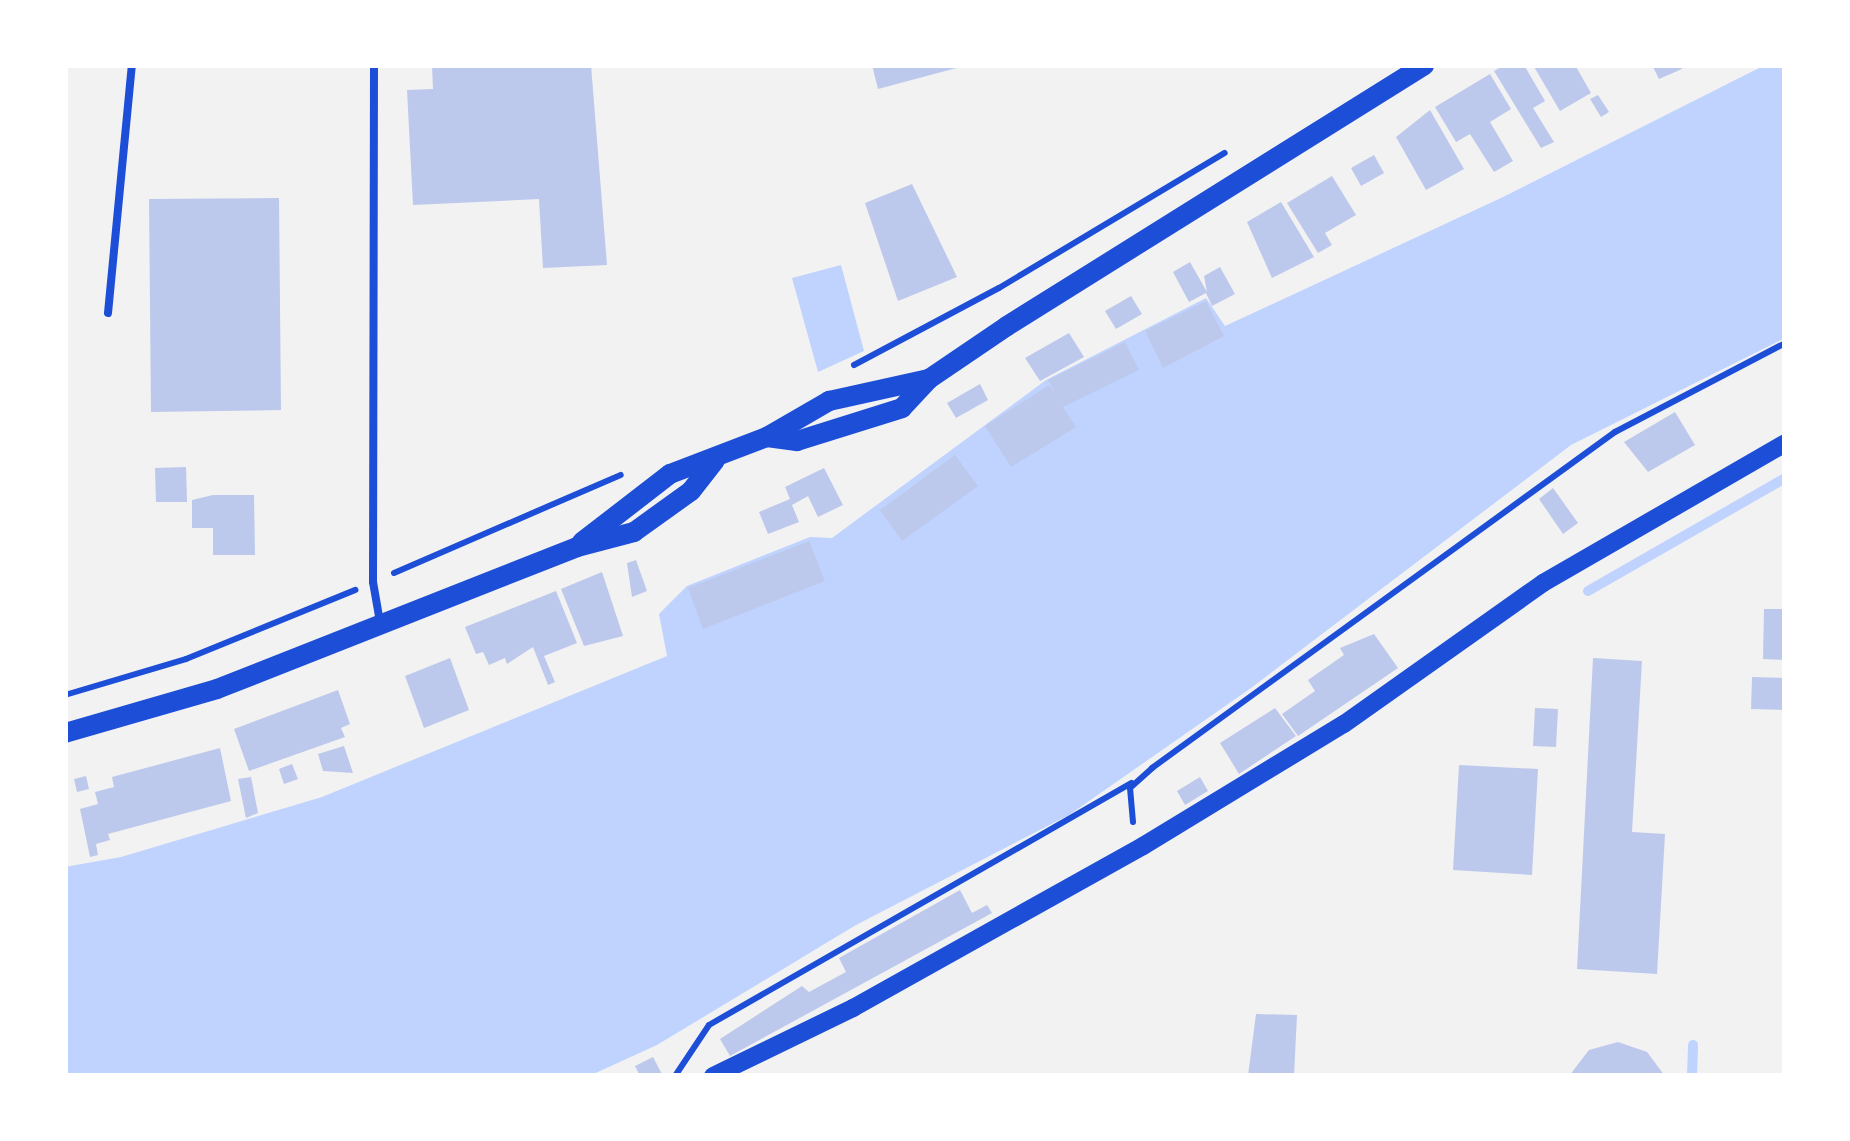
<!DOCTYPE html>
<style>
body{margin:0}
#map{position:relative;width:1850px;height:1141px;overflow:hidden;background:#f2f2f2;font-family:"Work Sans",sans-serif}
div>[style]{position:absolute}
.water>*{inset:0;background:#bfd3fe}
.stream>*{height:10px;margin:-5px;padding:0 5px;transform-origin:5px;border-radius:5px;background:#bfd3fe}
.building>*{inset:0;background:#bdc9ec}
.path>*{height:6px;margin:-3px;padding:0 3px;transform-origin:3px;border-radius:3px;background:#1d4ed8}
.service>*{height:8px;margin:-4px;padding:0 4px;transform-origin:4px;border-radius:4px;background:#1d4ed8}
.tertiary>*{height:18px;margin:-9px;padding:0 9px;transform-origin:9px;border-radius:9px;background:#1d4ed8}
.secondary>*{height:20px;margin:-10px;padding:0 10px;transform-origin:10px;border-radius:10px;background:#1d4ed8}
span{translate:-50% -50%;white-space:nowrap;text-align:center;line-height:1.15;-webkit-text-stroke:9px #fff;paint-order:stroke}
.frame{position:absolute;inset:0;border:68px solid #fff;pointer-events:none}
</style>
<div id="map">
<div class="water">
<i style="clip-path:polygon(1765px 65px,1785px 65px,1785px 338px,1571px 445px,1251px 688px,1069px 815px,856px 925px,657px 1045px,589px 1076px,65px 1076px,65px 867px,121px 857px,322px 797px,667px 656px,659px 614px,687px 586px,810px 537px,832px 538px,1046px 380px,1206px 298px,1225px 326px,1501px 198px)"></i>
<i style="clip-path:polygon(841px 265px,864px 351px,818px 372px,792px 278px)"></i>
</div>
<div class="stream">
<i style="left:1588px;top:591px;width:227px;rotate:-29.8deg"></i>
<i style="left:1692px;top:1076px;width:31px;rotate:-88deg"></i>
</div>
<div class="building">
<i style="clip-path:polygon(432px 65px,591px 65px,607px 265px,543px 268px,539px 199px,413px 205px,407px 90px,433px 89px)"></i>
<i style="clip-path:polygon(872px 65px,963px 65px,964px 66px,878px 89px)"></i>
<i style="clip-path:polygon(1505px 65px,1524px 65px,1545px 101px,1533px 108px,1554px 142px,1541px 148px,1494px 71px)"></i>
<i style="clip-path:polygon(1533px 65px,1575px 65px,1591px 93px,1560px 111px)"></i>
<i style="clip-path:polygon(1652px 65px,1680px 65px,1682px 69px,1659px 79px)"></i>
<i style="clip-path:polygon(1490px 74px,1511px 109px,1490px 122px,1513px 161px,1494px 172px,1470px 134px,1456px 142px,1435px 107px)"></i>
<i style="clip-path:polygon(1598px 95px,1609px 112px,1601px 117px,1590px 99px)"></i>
<i style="clip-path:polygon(1430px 110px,1464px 169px,1426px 190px,1396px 137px)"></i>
<i style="clip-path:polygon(1374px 155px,1384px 173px,1361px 186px,1351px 168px)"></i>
<i style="clip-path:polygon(1332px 176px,1356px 215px,1325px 233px,1332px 245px,1318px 253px,1287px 203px)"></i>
<i style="clip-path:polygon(912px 184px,957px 277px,898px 301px,865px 203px)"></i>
<i style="clip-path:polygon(279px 198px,281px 410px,151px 412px,149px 199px)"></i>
<i style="clip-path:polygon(1281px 202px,1314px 257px,1272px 278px,1247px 222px)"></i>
<i style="clip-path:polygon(1190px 262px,1207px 292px,1204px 276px,1220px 267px,1235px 294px,1212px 306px,1206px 293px,1189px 302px,1173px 272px)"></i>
<i style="clip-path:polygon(1131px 296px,1142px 314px,1116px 329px,1105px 311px)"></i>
<i style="clip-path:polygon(1206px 301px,1224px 336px,1163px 368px,1145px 331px)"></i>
<i style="clip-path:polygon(1069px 333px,1084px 357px,1040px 381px,1025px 358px)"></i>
<i style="clip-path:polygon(1125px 342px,1139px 370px,1063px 407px,1076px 427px,1011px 467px,985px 426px,1049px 385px,1055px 393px,1048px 380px)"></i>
<i style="clip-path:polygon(980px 384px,988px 400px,956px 418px,947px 403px)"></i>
<i style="clip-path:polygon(1675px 412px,1695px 445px,1648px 472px,1624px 442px)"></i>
<i style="clip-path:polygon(955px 455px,978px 486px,902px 541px,880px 510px)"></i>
<i style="clip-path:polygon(186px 467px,187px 502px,156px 502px,155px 468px)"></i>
<i style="clip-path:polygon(824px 468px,843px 505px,818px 517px,808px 496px,792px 505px,799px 522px,768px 534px,759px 512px,790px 499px,785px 487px)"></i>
<i style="clip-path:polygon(1553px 488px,1578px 523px,1563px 534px,1539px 499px)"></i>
<i style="clip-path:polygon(213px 495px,254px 495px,255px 555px,213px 555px,213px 528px,192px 528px,192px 500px)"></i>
<i style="clip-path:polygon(809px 541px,825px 581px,703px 629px,688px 588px)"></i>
<i style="clip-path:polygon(636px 560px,647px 591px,632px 597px,627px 563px)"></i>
<i style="clip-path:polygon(602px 572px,623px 636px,584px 646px,561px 589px)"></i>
<i style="clip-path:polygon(556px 591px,577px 643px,544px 656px,555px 682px,548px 685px,533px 647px,507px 664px,505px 658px,489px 665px,483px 652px,476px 654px,465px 627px)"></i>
<i style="clip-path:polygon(1764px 609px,1785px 609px,1785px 660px,1763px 659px)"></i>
<i style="clip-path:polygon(1374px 634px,1398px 668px,1298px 736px,1282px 714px,1315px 691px,1308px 680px,1344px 655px,1340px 648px)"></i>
<i style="clip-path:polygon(450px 658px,469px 710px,424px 728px,405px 676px)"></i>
<i style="clip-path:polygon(1593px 658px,1642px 661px,1632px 832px,1665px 834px,1657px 974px,1577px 969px)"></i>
<i style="clip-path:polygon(1752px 677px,1785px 678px,1785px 710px,1751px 709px)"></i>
<i style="clip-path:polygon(338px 690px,350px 724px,341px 728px,345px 737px,249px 771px,234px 729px)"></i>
<i style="clip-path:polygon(1275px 708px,1296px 736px,1239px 774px,1220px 743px)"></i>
<i style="clip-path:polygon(1535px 708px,1558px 709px,1556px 747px,1533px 746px)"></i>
<i style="clip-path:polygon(344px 746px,353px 773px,323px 771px,318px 754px)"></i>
<i style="clip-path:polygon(220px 748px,231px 801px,108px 834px,110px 840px,96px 844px,98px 855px,90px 857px,80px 809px,98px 804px,95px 792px,114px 787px,112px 777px)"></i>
<i style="clip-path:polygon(292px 764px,298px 779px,284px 784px,279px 769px)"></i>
<i style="clip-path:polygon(1459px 765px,1538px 769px,1532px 875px,1453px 870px)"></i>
<i style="clip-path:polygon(86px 776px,89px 789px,77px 792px,74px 779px)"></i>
<i style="clip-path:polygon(251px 777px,258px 813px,246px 818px,238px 779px)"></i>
<i style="clip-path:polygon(1200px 777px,1208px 791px,1185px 805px,1177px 791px)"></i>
<i style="clip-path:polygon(960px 890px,972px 913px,987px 905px,992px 913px,730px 1056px,720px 1039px,802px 986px,809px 992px,846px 972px,839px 958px)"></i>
<i style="clip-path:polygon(1256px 1014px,1297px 1015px,1294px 1076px,1248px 1076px)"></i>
<i style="clip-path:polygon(1618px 1042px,1647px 1052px,1665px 1076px,1569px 1076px,1589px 1050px)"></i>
<i style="clip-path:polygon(653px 1057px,663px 1076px,640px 1076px,635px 1066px)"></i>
</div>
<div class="path">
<i style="left:854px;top:365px;width:164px;rotate:-28deg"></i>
<i style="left:999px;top:288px;width:263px;rotate:-30.9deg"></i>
<i style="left:394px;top:573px;width:247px;rotate:-23.4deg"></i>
<i style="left:65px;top:695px;width:126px;rotate:-16.6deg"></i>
<i style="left:186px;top:659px;width:183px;rotate:-22.2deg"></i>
<i style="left:1133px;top:822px;width:34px;rotate:-95deg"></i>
<i style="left:1130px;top:788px;width:30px;rotate:-42deg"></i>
<i style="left:1152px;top:768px;width:572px;rotate:-35.97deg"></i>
<i style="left:1615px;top:432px;width:192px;rotate:-27.6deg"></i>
<i style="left:675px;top:1076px;width:61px;rotate:-56.3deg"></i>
<i style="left:709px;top:1025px;width:487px;rotate:-29.8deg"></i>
</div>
<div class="service">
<i style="left:374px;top:65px;width:517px;rotate:90.11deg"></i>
<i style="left:373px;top:582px;width:41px;rotate:80.1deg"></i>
<i style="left:108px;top:313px;width:249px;rotate:-84.5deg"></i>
</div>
<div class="tertiary">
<i style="left:713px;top:1076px;width:156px;rotate:-25.9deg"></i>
<i style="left:853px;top:1008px;width:332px;rotate:-29.2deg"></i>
<i style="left:1143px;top:846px;width:235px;rotate:-31.3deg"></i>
<i style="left:1344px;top:724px;width:244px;rotate:-35.3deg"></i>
<i style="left:1543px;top:583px;width:280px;rotate:-30deg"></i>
</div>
<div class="secondary">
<i style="left:767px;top:437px;width:30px;rotate:8deg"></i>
<i style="left:797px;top:441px;width:110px;rotate:-17.4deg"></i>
<i style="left:902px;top:408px;width:40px;rotate:-47deg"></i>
<i style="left:929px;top:379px;width:94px;rotate:-34.2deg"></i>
<i style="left:1007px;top:326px;width:492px;rotate:-32deg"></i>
<i style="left:582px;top:542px;width:111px;rotate:-37.7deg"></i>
<i style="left:670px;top:474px;width:104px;rotate:-20.9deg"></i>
<i style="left:767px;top:437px;width:72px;rotate:-30.1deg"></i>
<i style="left:829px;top:401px;width:102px;rotate:-12.4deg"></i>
<i style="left:65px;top:733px;width:158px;rotate:-16.1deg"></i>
<i style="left:217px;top:689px;width:387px;rotate:-21.5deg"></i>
<i style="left:577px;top:547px;width:59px;rotate:-14.7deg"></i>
<i style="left:634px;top:532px;width:70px;rotate:-35.7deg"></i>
<i style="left:691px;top:491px;width:39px;rotate:-52deg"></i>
</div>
<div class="frame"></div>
</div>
